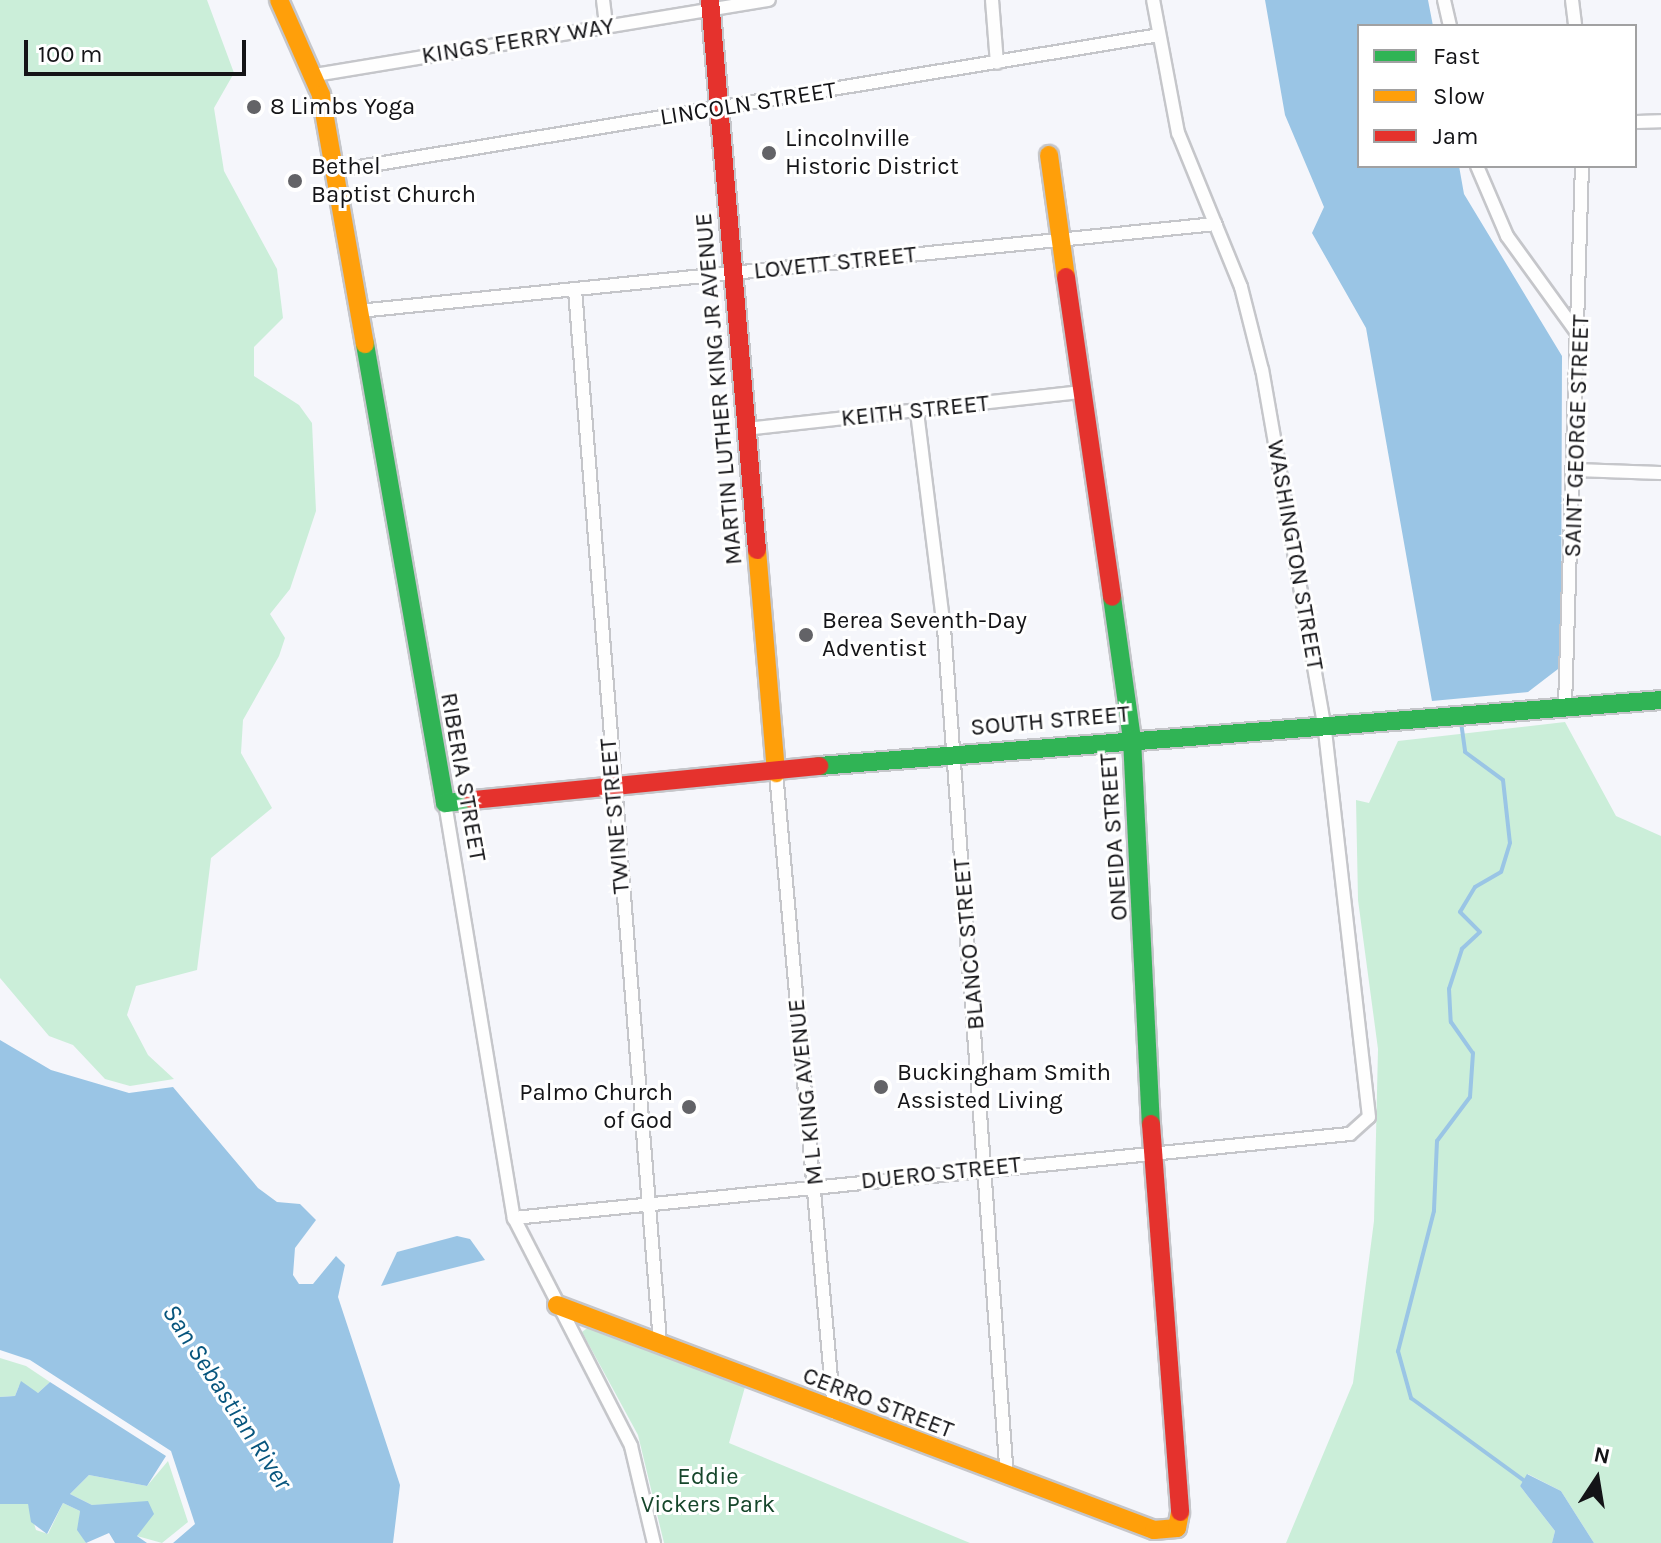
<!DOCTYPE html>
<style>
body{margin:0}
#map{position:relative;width:1661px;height:1543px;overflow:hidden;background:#f5f6fb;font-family:Karla,sans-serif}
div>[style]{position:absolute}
.green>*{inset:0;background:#cbeed9}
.water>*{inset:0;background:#9ac5e5}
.stream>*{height:4px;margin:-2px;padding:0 2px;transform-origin:2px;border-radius:2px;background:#9ac5e5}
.roads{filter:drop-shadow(2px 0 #c5c6ca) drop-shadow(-2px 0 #c5c6ca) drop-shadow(0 2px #c5c6ca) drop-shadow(0 -2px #c5c6ca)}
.street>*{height:12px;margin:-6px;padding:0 6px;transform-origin:6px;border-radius:6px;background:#fefefe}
.fast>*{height:18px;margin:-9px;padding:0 9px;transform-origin:9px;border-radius:9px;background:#30b455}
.slow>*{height:18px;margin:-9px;padding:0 9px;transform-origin:9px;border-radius:9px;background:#ff9f0a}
.jam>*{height:18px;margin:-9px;padding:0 9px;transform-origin:9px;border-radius:9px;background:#e5322d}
.dots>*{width:22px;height:22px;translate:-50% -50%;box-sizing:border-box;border:4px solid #fff;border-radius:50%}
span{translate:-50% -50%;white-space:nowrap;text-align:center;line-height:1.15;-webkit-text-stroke:6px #fff;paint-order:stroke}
.street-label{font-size:24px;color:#141417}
.poi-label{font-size:24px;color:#141417}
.left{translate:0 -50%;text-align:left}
.right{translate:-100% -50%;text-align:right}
.park-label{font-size:24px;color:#16462b}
.water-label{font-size:26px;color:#07557d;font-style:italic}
.legend{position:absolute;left:1357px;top:24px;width:280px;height:144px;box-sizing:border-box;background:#fff;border:2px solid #a1a1a2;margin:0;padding:10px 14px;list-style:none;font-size:24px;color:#141417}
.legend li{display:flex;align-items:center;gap:16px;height:40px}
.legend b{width:40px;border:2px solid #a1a1a2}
.north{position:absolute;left:1557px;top:1439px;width:80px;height:80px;-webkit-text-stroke:6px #fff;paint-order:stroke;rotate:12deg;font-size:22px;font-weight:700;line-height:32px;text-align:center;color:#141417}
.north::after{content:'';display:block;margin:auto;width:28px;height:36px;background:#141417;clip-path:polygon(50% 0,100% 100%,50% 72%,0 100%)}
.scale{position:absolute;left:24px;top:40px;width:222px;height:36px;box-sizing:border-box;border:4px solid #141417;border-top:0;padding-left:10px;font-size:24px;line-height:28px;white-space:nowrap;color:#141417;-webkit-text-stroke:6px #fff;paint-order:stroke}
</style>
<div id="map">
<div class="green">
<i style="clip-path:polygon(0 0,207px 0,234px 73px,214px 108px,224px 171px,277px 269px,283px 318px,254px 347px,254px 376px,299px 405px,312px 423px,316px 511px,290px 589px,270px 614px,285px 638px,279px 656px,243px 720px,241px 753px,272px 808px,211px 858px,197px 970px,136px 986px,127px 1015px,148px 1055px,174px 1079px,130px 1086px,105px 1079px,73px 1045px,49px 1036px,0 978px)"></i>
<i style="clip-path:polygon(1565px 722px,1616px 816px,1661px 836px,1661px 1543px,1594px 1543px,1561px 1491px,1528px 1474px,1520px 1486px,1555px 1531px,1552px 1543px,1286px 1543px,1353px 1383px,1374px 1221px,1378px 1049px,1358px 900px,1356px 800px,1369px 803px,1398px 741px)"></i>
<i style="clip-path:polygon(590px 1326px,745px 1387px,729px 1443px,970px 1543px,664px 1543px,638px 1435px,582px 1332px)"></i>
<i style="clip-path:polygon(0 1358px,26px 1366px,50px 1382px,38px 1393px,19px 1386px,15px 1396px,0 1397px)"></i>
<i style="clip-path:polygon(168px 1461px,188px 1522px,162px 1543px,137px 1536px,147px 1517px,127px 1504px,92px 1505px,70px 1494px,89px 1475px,147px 1486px)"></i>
<i style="clip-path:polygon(19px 1499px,28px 1504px,36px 1530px,48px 1534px,63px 1503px,80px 1511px,78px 1530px,86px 1543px,0 1543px,0 1504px)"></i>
</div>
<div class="water">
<i style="clip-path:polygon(1265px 0,1428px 0,1433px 26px,1359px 26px,1359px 166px,1459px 166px,1464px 194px,1562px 356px,1561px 657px,1558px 669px,1528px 692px,1432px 701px,1366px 328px,1312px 233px,1324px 207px,1285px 115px)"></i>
<i style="clip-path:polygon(0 1040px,51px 1070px,129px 1093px,173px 1087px,258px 1188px,277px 1202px,300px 1204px,316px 1220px,295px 1248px,293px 1275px,299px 1284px,313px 1284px,336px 1256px,345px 1265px,338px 1297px,400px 1485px,393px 1543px,173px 1543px,195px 1524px,171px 1451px,30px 1360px,0 1350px)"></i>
<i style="clip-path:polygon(457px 1236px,470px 1239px,485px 1260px,381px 1286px,397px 1252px)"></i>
<i style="clip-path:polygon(21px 1381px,38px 1393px,50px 1382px,166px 1456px,147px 1486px,89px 1475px,70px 1494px,92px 1505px,148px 1501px,154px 1514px,137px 1536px,147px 1543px,115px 1543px,109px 1533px,86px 1543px,77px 1530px,80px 1511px,63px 1503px,47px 1534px,31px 1522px,28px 1504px,0 1504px,0 1397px,15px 1396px)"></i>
<i style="clip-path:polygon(1527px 1474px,1561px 1491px,1594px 1543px,1552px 1543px,1555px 1531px,1520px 1486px)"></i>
</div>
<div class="stream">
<i style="left:1461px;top:722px;width:30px;rotate:82deg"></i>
<i style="left:1465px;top:752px;width:47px;rotate:36.4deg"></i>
<i style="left:1503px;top:780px;width:63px;rotate:83.7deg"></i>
<i style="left:1510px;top:843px;width:30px;rotate:107deg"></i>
<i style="left:1501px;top:872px;width:30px;rotate:150deg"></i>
<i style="left:1475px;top:887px;width:29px;rotate:121deg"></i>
<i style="left:1460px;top:912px;width:28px;rotate:45deg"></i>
<i style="left:1480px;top:932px;width:25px;rotate:137deg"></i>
<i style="left:1462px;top:949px;width:42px;rotate:108deg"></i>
<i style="left:1449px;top:989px;width:33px;rotate:87deg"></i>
<i style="left:1451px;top:1022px;width:38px;rotate:55deg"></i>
<i style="left:1473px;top:1053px;width:44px;rotate:93.9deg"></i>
<i style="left:1470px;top:1097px;width:55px;rotate:126.9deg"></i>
<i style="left:1437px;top:1141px;width:70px;rotate:92.5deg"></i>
<i style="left:1434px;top:1211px;width:145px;rotate:104.4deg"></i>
<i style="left:1398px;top:1351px;width:49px;rotate:74.5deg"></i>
<i style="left:1411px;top:1398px;width:141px;rotate:36.1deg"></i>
</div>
<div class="roads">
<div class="street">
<i style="left:603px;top:0;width:26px;rotate:83deg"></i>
<i style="left:992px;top:0;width:63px;rotate:85.5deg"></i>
<i style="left:1444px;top:0;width:27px;rotate:77deg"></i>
<i style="left:1572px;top:0;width:26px;rotate:83deg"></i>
<i style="left:315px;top:75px;width:460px;rotate:-9.4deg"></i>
<i style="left:1635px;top:122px;width:26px;rotate:-2deg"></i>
<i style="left:1477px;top:166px;width:76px;rotate:66.8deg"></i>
<i style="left:1507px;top:236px;width:125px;rotate:54.1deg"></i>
<i style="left:335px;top:171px;width:835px;rotate:-9.37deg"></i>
<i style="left:575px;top:290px;width:1056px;rotate:85.38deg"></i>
<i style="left:359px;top:311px;width:861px;rotate:-5.8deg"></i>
<i style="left:917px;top:412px;width:218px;rotate:82.9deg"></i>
<i style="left:944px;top:628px;width:851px;rotate:85.76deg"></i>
<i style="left:746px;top:429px;width:339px;rotate:-6.3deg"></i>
<i style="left:1575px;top:470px;width:86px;rotate:2deg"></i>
<i style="left:1565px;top:706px;width:540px;rotate:-88.2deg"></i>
<i style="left:776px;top:773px;width:642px;rotate:84.81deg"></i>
<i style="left:445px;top:803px;width:421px;rotate:80.6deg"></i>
<i style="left:514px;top:1218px;width:256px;rotate:62.8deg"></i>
<i style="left:631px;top:1446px;width:100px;rotate:76.7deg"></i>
<i style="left:514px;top:1218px;width:840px;rotate:-5.74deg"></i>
<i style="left:1350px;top:1134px;width:25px;rotate:-42deg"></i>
<i style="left:1369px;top:1117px;width:396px;rotate:-96.5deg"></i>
<i style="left:1324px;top:724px;width:359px;rotate:-99.9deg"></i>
<i style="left:1262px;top:370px;width:86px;rotate:-104.2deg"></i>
<i style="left:1241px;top:287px;width:166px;rotate:-112.2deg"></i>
<i style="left:1178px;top:133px;width:135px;rotate:-100.6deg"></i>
</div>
<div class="fast">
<i style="left:365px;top:344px;width:466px;rotate:80.1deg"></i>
<i style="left:445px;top:803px;width:28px;rotate:-6deg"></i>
<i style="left:1112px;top:597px;width:143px;rotate:82deg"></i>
<i style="left:1132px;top:739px;width:385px;rotate:87.2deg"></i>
<i style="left:819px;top:766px;width:845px;rotate:-4.48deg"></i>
</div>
<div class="slow">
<i style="left:279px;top:0;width:104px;rotate:66.1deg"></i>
<i style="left:321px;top:95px;width:253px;rotate:80deg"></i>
<i style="left:1049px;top:155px;width:123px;rotate:82.1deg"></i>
<i style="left:757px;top:550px;width:224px;rotate:85.1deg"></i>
<i style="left:557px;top:1305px;width:638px;rotate:20.65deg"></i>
<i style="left:1154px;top:1530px;width:23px;rotate:-5deg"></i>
<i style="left:1177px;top:1528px;width:16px;rotate:-79deg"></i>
</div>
<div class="jam">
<i style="left:710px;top:0;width:552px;rotate:85.12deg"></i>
<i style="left:1066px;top:277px;width:323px;rotate:81.8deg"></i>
<i style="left:473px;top:800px;width:348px;rotate:-5.6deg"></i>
<i style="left:1151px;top:1124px;width:389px;rotate:85.7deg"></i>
</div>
</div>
<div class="dots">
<i style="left:254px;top:107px;background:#636367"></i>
<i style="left:769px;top:153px;background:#636367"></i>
<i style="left:295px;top:181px;background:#636367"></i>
<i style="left:806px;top:635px;background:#636367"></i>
<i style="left:881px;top:1087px;background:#636367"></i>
<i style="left:689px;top:1107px;background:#636367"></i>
</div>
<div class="street-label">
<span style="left:518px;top:41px;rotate:-9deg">KINGS FERRY WAY</span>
<span style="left:748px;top:104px;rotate:-9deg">LINCOLN STREET</span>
<span style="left:835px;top:263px;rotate:-6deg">LOVETT STREET</span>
<span style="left:719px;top:389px;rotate:-95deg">MARTIN LUTHER KING JR AVENUE</span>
<span style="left:915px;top:411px;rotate:-6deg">KEITH STREET</span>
<span style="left:1577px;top:436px;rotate:-88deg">SAINT GEORGE STREET</span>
<span style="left:1295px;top:555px;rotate:80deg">WASHINGTON STREET</span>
<span style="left:1050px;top:721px;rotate:-5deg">SOUTH STREET</span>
<span style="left:463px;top:777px;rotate:80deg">RIBERIA STREET</span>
<span style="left:615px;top:816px;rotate:-95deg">TWINE STREET</span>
<span style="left:1114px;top:837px;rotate:-94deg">ONEIDA STREET</span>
<span style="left:969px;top:944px;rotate:-95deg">BLANCO STREET</span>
<span style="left:806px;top:1092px;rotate:-96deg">M L KING AVENUE</span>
<span style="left:941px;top:1173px;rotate:-6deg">DUERO STREET</span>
<span style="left:878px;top:1403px;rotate:21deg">CERRO STREET</span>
</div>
<div class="poi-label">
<span class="left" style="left:270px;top:107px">8 Limbs Yoga</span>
<span class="left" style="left:785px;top:153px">Lincolnville<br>Historic District</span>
<span class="left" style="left:311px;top:181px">Bethel<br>Baptist Church</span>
<span class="left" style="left:822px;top:635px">Berea Seventh-Day<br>Adventist</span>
<span class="left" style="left:897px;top:1087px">Buckingham Smith<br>Assisted Living</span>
<span class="right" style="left:673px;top:1107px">Palmo Church<br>of God</span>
</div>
<div class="park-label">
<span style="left:708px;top:1491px">Eddie<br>Vickers Park</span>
</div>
<div class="water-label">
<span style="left:227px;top:1397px;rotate:57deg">San Sebastian River</span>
</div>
<ul class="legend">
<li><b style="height:10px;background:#30b455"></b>Fast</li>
<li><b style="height:10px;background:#ff9f0a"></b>Slow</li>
<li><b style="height:10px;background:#e5322d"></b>Jam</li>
</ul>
<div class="north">N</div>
<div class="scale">100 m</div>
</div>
